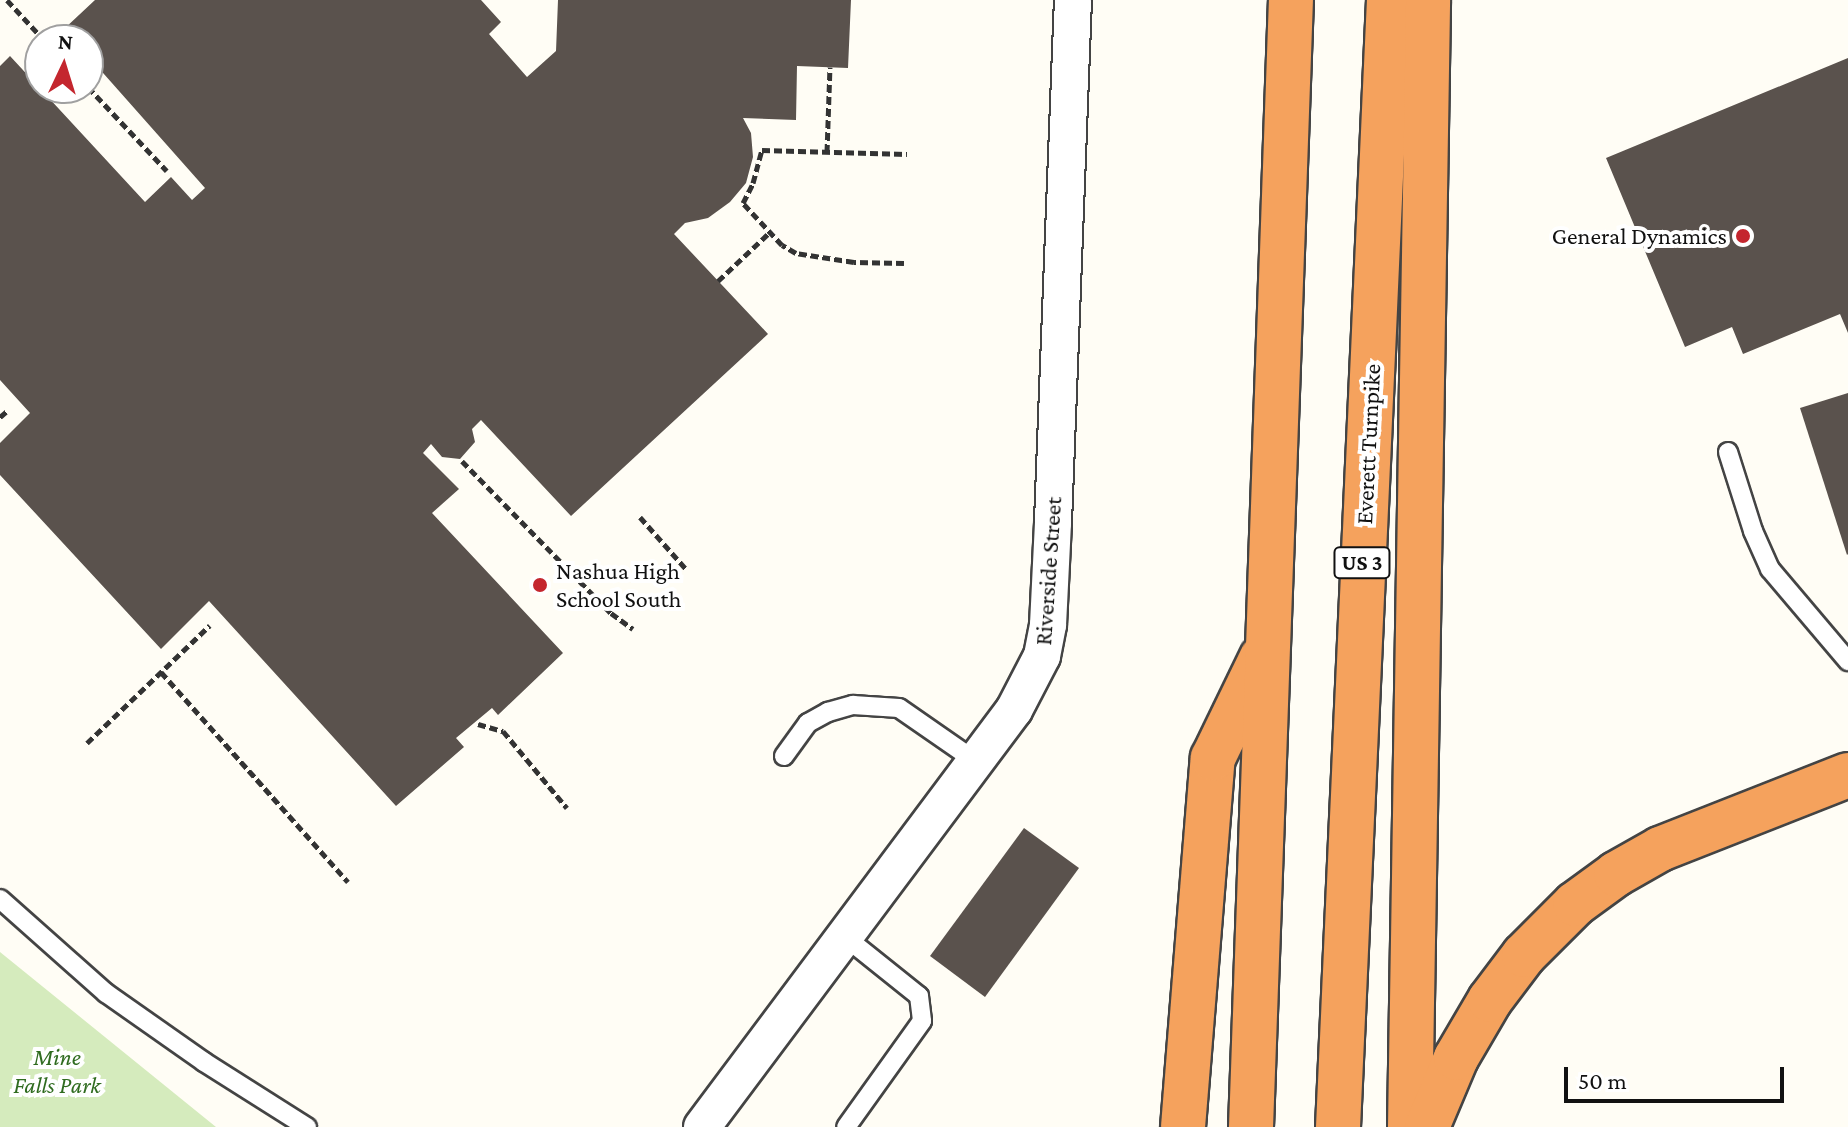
<!DOCTYPE html>
<style>
body{margin:0}
#map{position:relative;width:1848px;height:1127px;overflow:hidden;background:#fffdf5;font-family:"Crimson Pro",serif}
div>[style]{position:absolute}
.green>*{inset:0;background:#d5ebbd}
.building>*{inset:0;background:#5a524d}
.path>*{height:5px;margin-top:-2.5px;transform-origin:0;background:repeating-linear-gradient(90deg,#333 0 8px,transparent 0 12px)}
.roads{filter:drop-shadow(2px 0 #444) drop-shadow(-2px 0 #444) drop-shadow(0 2px #444) drop-shadow(0 -2px #444)}
.service>*{height:18px;margin:-9px;padding:0 9px;transform-origin:9px;border-radius:9px;background:#fff}
.minor>*{height:36px;margin:-18px;padding:0 18px;transform-origin:18px;border-radius:18px;background:#fff}
.motorway>*{height:44px;margin:-22px;padding:0 22px;transform-origin:22px;border-radius:22px;background:#f5a25d}
.dots>*{width:22px;height:22px;translate:-50% -50%;box-sizing:border-box;border:4px solid #fff;border-radius:50%}
span{translate:-50% -50%;white-space:nowrap;text-align:center;line-height:1.15;-webkit-text-stroke:8px #fff;paint-order:stroke}
.shield-label span{padding:2px 6px;background:#fff;border:2px solid;border-radius:6px;-webkit-text-stroke-width:0}
.shield-label{font-size:22px;color:#111;font-weight:700}
.poi-label{font-size:24px;color:#111}
.right{translate:-100% -50%;text-align:right}
.left{translate:0 -50%;text-align:left}
.street-label{font-size:24px;color:#111}
.park-label{font-size:24px;color:#2f6b1f;font-style:italic}
.north{position:absolute;left:24px;top:24px;width:80px;height:80px;box-sizing:border-box;background:#fff;border:2px solid #a0a0a0;border-radius:50%;rotate:4deg;font-size:22px;font-weight:700;line-height:32px;text-align:center;color:#111}
.north::after{content:'';display:block;margin:auto;width:28px;height:36px;background:#c4262e;clip-path:polygon(50% 0,100% 100%,50% 72%,0 100%)}
.scale{position:absolute;left:1564px;top:1067px;width:220px;height:36px;box-sizing:border-box;border:4px solid #111;border-top:0;padding-left:10px;font-size:24px;line-height:28px;white-space:nowrap;color:#111;-webkit-text-stroke:6px #fff;paint-order:stroke}
</style>
<div id="map">
<div class="green">
<i style="clip-path:polygon(0 952px,216px 1127px,0 1127px)"></i>
</div>
<div class="building">
<i style="clip-path:polygon(95px 0,481px 0,501px 22px,489px 34px,527px 77px,556px 51px,558px 0,851px 0,848px 68px,797px 66px,796px 120px,743px 118px,751px 133px,753px 157px,746px 183px,730px 202px,708px 218px,685px 223px,674px 234px,768px 334px,571px 516px,481px 420px,472px 429px,475px 442px,460px 459px,442px 457px,431px 444px,423px 453px,459px 489px,432px 513px,563px 653px,498px 715px,492px 708px,456px 738px,464px 747px,396px 806px,209px 601px,161px 649px,0 475px,0 443px,30px 413px,0 380px,0 66px,10px 56px,145px 202px,171px 177px,192px 200px,205px 188px,88px 56px,88px 40px,74px 40px,64px 29px)"></i>
<i style="clip-path:polygon(1848px 58px,1848px 333px,1840px 314px,1743px 354px,1732px 327px,1685px 347px,1606px 158px)"></i>
<i style="clip-path:polygon(1848px 393px,1848px 554px,1847px 555px,1800px 408px)"></i>
<i style="clip-path:polygon(1024px 828px,1079px 868px,985px 997px,930px 956px)"></i>
</div>
<div class="path">
<i style="left:7px;top:0;width:54px;rotate:47.2deg"></i>
<i style="left:88px;top:87px;width:115px;rotate:46.8deg"></i>
<i style="left:827px;top:152px;width:85px;rotate:-88deg"></i>
<i style="left:904px;top:263px;width:50px;rotate:-178.9deg"></i>
<i style="left:854px;top:262px;width:59px;rotate:-171.2deg"></i>
<i style="left:796px;top:253px;width:16px;rotate:-150deg"></i>
<i style="left:782px;top:245px;width:57px;rotate:-132.9deg"></i>
<i style="left:743px;top:203px;width:22px;rotate:-63deg"></i>
<i style="left:753px;top:183px;width:34px;rotate:-75deg"></i>
<i style="left:762px;top:150px;width:145px;rotate:1.6deg"></i>
<i style="left:718px;top:281px;width:71px;rotate:-43.3deg"></i>
<i style="left:0;top:417px;width:11px;rotate:-41deg"></i>
<i style="left:462px;top:461px;width:213px;rotate:45.6deg"></i>
<i style="left:611px;top:613px;width:27px;rotate:36deg"></i>
<i style="left:640px;top:517px;width:69px;rotate:48.5deg"></i>
<i style="left:161px;top:672px;width:281px;rotate:48.3deg"></i>
<i style="left:478px;top:724px;width:26px;rotate:16deg"></i>
<i style="left:503px;top:731px;width:100px;rotate:50.3deg"></i>
<i style="left:87px;top:743px;width:170px;rotate:-43.8deg"></i>
</div>
<div class="roads">
<div class="service">
<i style="left:1728px;top:452px;width:83px;rotate:72.4deg"></i>
<i style="left:1753px;top:531px;width:42px;rotate:65.9deg"></i>
<i style="left:1770px;top:569px;width:121px;rotate:49.7deg"></i>
<i style="left:784px;top:756px;width:41px;rotate:-54deg"></i>
<i style="left:808px;top:723px;width:23px;rotate:-29deg"></i>
<i style="left:828px;top:712px;width:26px;rotate:-16deg"></i>
<i style="left:853px;top:705px;width:46px;rotate:3.7deg"></i>
<i style="left:899px;top:708px;width:91px;rotate:34.7deg"></i>
<i style="left:0;top:899px;width:142px;rotate:41.6deg"></i>
<i style="left:106px;top:993px;width:120px;rotate:35.1deg"></i>
<i style="left:204px;top:1062px;width:122px;rotate:32.3deg"></i>
<i style="left:844px;top:936px;width:96px;rotate:38.7deg"></i>
<i style="left:919px;top:996px;width:25px;rotate:83deg"></i>
<i style="left:922px;top:1021px;width:130px;rotate:125.6deg"></i>
</div>
<div class="minor">
<i style="left:702px;top:1127px;width:521px;rotate:-53.2deg"></i>
<i style="left:1014px;top:710px;width:61px;rotate:-62.6deg"></i>
<i style="left:1042px;top:656px;width:32px;rotate:-79deg"></i>
<i style="left:1048px;top:625px;width:103px;rotate:-87.2deg"></i>
<i style="left:1053px;top:522px;width:522px;rotate:-87.81deg"></i>
</div>
<div class="motorway">
<i style="left:1183px;top:1127px;width:370px;rotate:-85.4deg"></i>
<i style="left:1213px;top:758px;width:112px;rotate:-64.1deg"></i>
<i style="left:1251px;top:1127px;width:1128px;rotate:-87.97deg"></i>
<i style="left:1338px;top:1127px;width:1128px;rotate:-87.41deg"></i>
<i style="left:1410px;top:1127px;width:1127px;rotate:-89.08deg"></i>
<i style="left:1427px;top:1127px;width:75px;rotate:-67.2deg"></i>
<i style="left:1456px;top:1058px;width:67px;rotate:-59.6deg"></i>
<i style="left:1490px;top:1000px;width:56px;rotate:-52.9deg"></i>
<i style="left:1524px;top:955px;width:72px;rotate:-45deg"></i>
<i style="left:1575px;top:904px;width:51px;rotate:-36.2deg"></i>
<i style="left:1616px;top:874px;width:51px;rotate:-29.6deg"></i>
<i style="left:1660px;top:849px;width:202px;rotate:-21.5deg"></i>
</div>
</div>
<div class="dots">
<i style="left:1743px;top:236px;background:#c4262e"></i>
<i style="left:540px;top:585px;background:#c4262e"></i>
</div>
<div class="shield-label">
<span style="left:1362px;top:563px">US 3</span>
</div>
<div class="poi-label">
<span class="right" style="left:1727px;top:236px">General Dynamics</span>
<span class="left" style="left:556px;top:585px">Nashua High<br>School South</span>
</div>
<div class="street-label">
<span style="left:1368px;top:444px;rotate:-87deg">Everett Turnpike</span>
<span style="left:1048px;top:571px;rotate:-86deg">Riverside Street</span>
</div>
<div class="park-label">
<span style="left:57px;top:1071px">Mine<br>Falls Park</span>
</div>
<div class="north">N</div>
<div class="scale">50 m</div>
</div>
